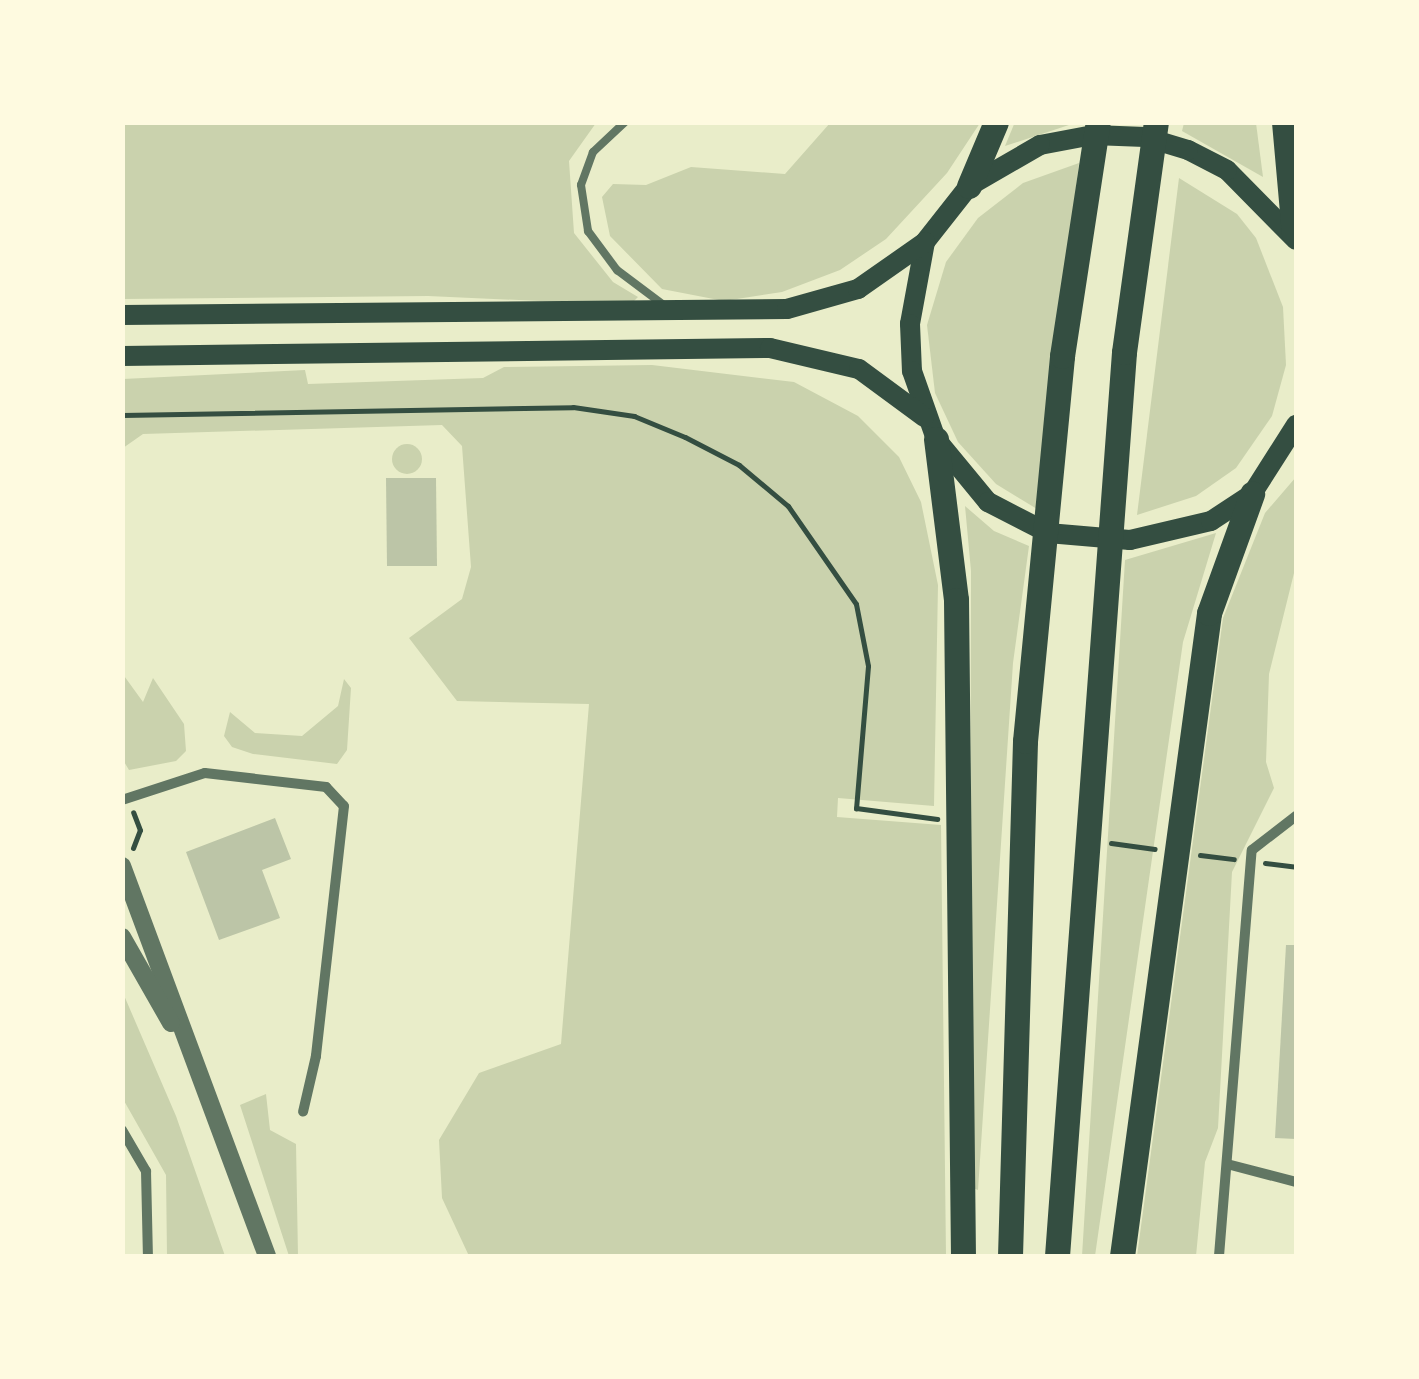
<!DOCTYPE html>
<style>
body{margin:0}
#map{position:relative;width:1419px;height:1379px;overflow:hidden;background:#e9edc9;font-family:"Golos Text",sans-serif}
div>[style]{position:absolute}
.green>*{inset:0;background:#cad2ad}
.round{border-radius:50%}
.building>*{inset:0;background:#bcc5a7}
.path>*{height:5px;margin:-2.5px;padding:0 2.5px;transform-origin:2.5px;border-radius:2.5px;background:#344e41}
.service>*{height:8px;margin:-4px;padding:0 4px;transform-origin:4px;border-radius:4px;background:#617663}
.minor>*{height:10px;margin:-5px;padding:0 5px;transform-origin:5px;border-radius:5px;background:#617663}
.tertiary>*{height:18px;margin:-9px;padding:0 9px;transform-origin:9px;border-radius:9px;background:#617663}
.secondary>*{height:20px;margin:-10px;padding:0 10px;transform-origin:10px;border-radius:10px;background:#344e41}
.motorway>*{height:25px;margin:-12.5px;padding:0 12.5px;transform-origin:12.5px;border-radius:12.5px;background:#344e41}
span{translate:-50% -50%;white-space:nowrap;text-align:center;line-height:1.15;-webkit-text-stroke:8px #fefae0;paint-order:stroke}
.frame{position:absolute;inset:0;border:125px solid #fefae0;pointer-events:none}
</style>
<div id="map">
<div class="green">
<i style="clip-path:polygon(123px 122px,596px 123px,569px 161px,574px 233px,613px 282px,638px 297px,630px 305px,428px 296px,123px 299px)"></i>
<i style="clip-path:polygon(1015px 122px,1075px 122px,1075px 123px,1005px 146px)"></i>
<i style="clip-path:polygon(830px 123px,980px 123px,947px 173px,886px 239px,840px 270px,782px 292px,724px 301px,662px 289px,610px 236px,602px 197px,613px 184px,646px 185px,691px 167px,785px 174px)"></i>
<i style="clip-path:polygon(1184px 123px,1256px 123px,1263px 177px,1182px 131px)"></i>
<i style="clip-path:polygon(1079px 163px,1037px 509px,996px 484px,958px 442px,935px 393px,927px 325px,946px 262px,978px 218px,1023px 183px)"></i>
<i style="clip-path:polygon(1179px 178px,1237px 214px,1256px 238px,1283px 307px,1286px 365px,1272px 416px,1236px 468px,1196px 496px,1137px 515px)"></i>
<i style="clip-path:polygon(652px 365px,794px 382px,858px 416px,899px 457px,921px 502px,938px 585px,934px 806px,838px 798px,837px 817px,941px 825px,946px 1256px,469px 1256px,442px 1198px,439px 1140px,479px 1073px,561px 1044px,589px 704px,457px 701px,409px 638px,462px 599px,471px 567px,462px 446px,442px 425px,143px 434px,123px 448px,123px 379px,305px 370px,308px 384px,483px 378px,504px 367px)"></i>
<i class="round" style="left:392px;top:444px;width:30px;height:30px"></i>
<i style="clip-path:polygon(1296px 477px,1296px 565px,1269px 674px,1266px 762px,1274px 788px,1232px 872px,1218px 1128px,1205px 1162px,1196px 1256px,1137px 1256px,1223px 618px,1265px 513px)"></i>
<i style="clip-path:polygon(965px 506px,994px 531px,1029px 546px,1013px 663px,978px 1190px,970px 1187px,971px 571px)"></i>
<i style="clip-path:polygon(1216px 533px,1183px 642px,1095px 1256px,1082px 1256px,1125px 560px)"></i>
<i style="clip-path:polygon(122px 673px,143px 702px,153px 678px,184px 724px,186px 751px,176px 761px,129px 770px,123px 760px)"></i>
<i style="clip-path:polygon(344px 679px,351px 688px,347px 750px,337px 764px,253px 754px,232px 747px,224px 736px,230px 712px,255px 733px,302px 736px,338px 706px)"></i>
<i style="clip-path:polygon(123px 993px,176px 1116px,225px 1256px,167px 1256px,166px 1175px,123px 1099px)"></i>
<i style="clip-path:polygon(266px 1094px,270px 1130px,296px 1144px,298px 1256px,289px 1256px,240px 1105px)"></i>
</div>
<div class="building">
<i style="clip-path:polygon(386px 478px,436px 478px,437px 566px,387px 566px)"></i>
<i style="clip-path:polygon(275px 818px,291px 859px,262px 870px,280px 918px,219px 940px,186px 852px)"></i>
<i style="clip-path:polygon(1286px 945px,1296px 945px,1296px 1139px,1275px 1138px)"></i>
</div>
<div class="path">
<i style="left:122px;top:415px;width:451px;rotate:-1deg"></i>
<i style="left:573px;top:407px;width:62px;rotate:8.4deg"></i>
<i style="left:634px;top:416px;width:55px;rotate:22.4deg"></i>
<i style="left:685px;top:437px;width:61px;rotate:27.4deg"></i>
<i style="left:739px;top:465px;width:64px;rotate:39.9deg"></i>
<i style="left:788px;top:506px;width:119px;rotate:55.2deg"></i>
<i style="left:856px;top:604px;width:63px;rotate:79deg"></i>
<i style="left:868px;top:666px;width:143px;rotate:94.8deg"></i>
<i style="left:856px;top:808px;width:82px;rotate:7.7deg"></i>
<i style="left:1111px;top:843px;width:44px;rotate:7.8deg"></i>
<i style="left:133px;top:848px;width:19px;rotate:-69deg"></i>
<i style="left:140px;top:830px;width:19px;rotate:-111deg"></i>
<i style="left:1200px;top:855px;width:34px;rotate:7deg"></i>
<i style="left:1265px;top:863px;width:31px;rotate:7deg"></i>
</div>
<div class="service">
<i style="left:625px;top:122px;width:44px;rotate:136.8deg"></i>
<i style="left:593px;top:152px;width:35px;rotate:110deg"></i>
<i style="left:581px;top:185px;width:47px;rotate:81.3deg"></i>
<i style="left:588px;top:231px;width:49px;rotate:53.4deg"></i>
<i style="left:617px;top:270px;width:60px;rotate:36.9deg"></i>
</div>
<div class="minor">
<i style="left:122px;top:800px;width:87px;rotate:-18deg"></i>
<i style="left:205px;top:773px;width:122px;rotate:6.6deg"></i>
<i style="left:326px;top:787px;width:26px;rotate:47deg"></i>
<i style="left:344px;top:806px;width:252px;rotate:96.4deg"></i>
<i style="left:316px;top:1056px;width:57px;rotate:103.1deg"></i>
<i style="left:122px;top:1130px;width:48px;rotate:59.7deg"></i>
<i style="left:146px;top:1171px;width:85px;rotate:88.7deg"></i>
<i style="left:1227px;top:1164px;width:71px;rotate:14.6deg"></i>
<i style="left:1219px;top:1256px;width:407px;rotate:-85.4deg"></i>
<i style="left:1252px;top:850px;width:56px;rotate:-37.7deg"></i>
</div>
<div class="tertiary">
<i style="left:122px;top:866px;width:416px;rotate:69.6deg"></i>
<i style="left:122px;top:937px;width:99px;rotate:60.3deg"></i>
</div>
<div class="secondary">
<i style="left:1296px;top:240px;width:98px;rotate:-134.6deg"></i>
<i style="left:1227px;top:170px;width:44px;rotate:-152.9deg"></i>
<i style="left:1188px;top:150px;width:45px;rotate:-163.2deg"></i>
<i style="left:1145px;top:137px;width:52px;rotate:-177.8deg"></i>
<i style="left:1093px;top:135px;width:54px;rotate:169.3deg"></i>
<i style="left:1040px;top:145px;width:82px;rotate:150deg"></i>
<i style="left:969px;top:186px;width:71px;rotate:128.2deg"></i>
<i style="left:925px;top:242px;width:83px;rotate:100.4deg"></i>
<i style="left:910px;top:324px;width:47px;rotate:87.6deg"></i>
<i style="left:912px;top:371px;width:72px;rotate:70.6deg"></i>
<i style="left:936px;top:439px;width:82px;rotate:50.5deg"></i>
<i style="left:988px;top:502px;width:68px;rotate:27.3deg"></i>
<i style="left:1048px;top:533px;width:82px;rotate:4.9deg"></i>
<i style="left:1130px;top:540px;width:83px;rotate:-13.2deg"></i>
<i style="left:1211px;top:521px;width:49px;rotate:-33.4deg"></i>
<i style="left:1252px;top:494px;width:82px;rotate:-57.5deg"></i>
<i style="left:122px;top:315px;width:665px;rotate:-0.52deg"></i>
<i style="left:787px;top:309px;width:74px;rotate:-15.7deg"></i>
<i style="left:858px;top:289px;width:82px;rotate:-35deg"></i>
<i style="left:122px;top:356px;width:648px;rotate:-0.71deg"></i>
<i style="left:770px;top:348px;width:91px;rotate:13.3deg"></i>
<i style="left:859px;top:369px;width:81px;rotate:36.4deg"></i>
</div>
<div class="motorway">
<i style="left:1284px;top:122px;width:111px;rotate:84.9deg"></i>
<i style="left:969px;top:186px;width:69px;rotate:-67.1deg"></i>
<i style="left:936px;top:439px;width:162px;rotate:82.9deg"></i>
<i style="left:956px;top:600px;width:656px;rotate:89.39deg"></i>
<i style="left:1010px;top:1256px;width:515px;rotate:-88.33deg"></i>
<i style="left:1025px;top:741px;width:387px;rotate:-84.5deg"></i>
<i style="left:1062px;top:356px;width:237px;rotate:-81.3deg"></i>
<i style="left:1057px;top:1256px;width:906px;rotate:-85.76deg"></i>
<i style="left:1124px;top:352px;width:232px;rotate:-82.1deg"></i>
<i style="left:1122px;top:1256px;width:649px;rotate:-82.29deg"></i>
<i style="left:1209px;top:613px;width:127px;rotate:-70.1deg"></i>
</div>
<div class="frame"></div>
</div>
